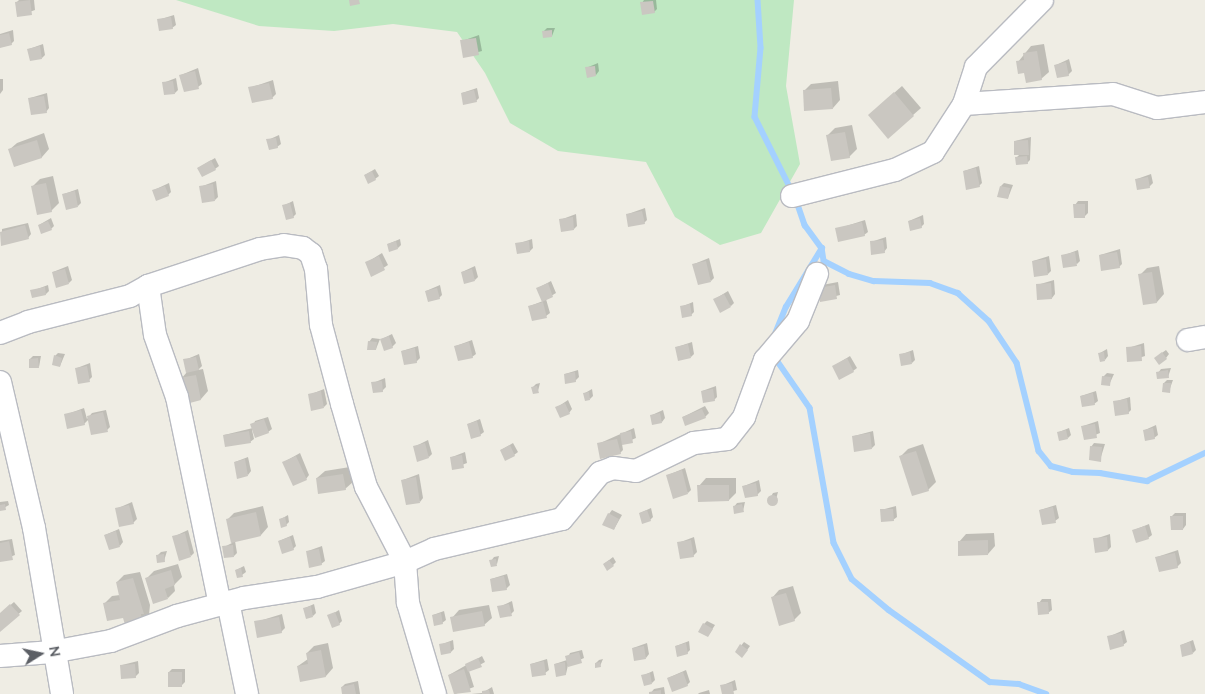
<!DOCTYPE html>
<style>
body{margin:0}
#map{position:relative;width:1205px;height:694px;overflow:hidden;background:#efede4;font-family:Mulish,sans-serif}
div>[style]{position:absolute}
.green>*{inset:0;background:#bfe8c2}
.shadow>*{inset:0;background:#0003}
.stream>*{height:5.5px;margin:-2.75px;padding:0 2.75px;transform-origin:2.75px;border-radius:2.75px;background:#a4d1ff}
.building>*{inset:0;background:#cac7c1}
.round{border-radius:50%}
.roads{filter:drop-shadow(1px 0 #b9bbc1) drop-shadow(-1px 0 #b9bbc1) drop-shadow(0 1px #b9bbc1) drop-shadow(0 -1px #b9bbc1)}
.minor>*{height:22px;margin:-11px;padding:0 11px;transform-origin:11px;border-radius:11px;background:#fff}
span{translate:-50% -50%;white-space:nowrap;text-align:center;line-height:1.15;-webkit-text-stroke:5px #fff;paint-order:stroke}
.north{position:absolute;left:15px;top:629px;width:50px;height:50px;-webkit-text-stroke:4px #fff;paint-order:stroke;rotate:80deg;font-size:14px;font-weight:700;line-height:20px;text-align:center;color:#5c5f65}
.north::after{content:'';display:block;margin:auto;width:18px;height:22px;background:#5c5f65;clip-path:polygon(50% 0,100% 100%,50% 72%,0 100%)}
</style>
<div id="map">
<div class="green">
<i style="clip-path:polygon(176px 0,794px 0,786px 86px,800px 164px,761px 233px,720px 245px,675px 217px,646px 162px,558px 151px,510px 123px,485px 73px,457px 32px,393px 24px,334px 31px,259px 26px)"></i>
</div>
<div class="shadow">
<i style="clip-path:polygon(19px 0,34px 0,35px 10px,18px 16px,16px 3px)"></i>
<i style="clip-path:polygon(644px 0,656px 0,657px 9px,654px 12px,642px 3px)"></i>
<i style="clip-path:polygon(174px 15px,176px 25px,172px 28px,158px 20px)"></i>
<i style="clip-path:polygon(547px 28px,555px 28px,552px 36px,544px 31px)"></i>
<i style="clip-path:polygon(13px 30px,14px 41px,11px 44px,0 43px,0 34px)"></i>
<i style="clip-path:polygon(479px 35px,482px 51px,464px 56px,462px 41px)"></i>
<i style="clip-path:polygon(43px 44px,45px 55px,42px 58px,29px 49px)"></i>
<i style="clip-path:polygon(1044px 44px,1049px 72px,1041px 79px,1025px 72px,1018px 62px,1031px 46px)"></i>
<i style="clip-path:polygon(1069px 59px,1072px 71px,1068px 75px,1056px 65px)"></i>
<i style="clip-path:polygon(598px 63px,599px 71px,596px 75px,586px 68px)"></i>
<i style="clip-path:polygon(198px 68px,202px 84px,198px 87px,181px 75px)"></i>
<i style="clip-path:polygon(176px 78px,178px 90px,175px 93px,163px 83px)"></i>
<i style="clip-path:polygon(0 79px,3px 79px,3px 90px,0 94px)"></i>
<i style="clip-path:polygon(273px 80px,276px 94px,272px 98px,250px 88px)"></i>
<i style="clip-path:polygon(838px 81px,840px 100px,833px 108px,804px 91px,811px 84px)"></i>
<i style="clip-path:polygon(902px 86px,921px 108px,888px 137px,877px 108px)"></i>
<i style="clip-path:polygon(477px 88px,479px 98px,476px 101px,462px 93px)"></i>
<i style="clip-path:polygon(47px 93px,49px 108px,46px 112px,30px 98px)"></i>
<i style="clip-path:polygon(852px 125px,857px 149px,849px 157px,828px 135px,835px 128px)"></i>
<i style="clip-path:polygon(44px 133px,49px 149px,42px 157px,15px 166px,9px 150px,17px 143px)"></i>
<i style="clip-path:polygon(279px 135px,281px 144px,277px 147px,268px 140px)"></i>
<i style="clip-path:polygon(1031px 137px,1030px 160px,1027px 163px,1017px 157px,1020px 154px,1015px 141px)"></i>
<i style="clip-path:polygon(215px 158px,219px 166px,215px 169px,198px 168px)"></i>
<i style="clip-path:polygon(979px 166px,982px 183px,979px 186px,964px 171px)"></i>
<i style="clip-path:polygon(375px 169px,379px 176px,375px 179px,365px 175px)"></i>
<i style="clip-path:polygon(1151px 174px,1153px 183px,1149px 187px,1137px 179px)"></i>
<i style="clip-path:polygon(53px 176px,59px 203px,51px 211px,33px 186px,40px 179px)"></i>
<i style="clip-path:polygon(216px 181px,218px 197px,215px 200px,200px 187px)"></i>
<i style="clip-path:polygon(169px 183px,171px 192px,168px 195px,154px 190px)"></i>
<i style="clip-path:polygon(1004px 183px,1013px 185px,1008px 198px,1001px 186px)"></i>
<i style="clip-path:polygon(78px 189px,81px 203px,78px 206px,64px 194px)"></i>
<i style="clip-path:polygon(293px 201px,296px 214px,293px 217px,283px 206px)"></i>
<i style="clip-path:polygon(1078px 201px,1088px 201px,1088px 213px,1085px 216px,1075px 205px)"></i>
<i style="clip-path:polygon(645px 208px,647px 220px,644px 223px,628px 214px)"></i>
<i style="clip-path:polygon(576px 214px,577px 226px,574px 229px,560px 220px)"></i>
<i style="clip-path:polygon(923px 215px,924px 224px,921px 227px,909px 221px)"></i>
<i style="clip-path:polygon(51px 218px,54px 226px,51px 229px,39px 225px)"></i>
<i style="clip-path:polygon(865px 220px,868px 232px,864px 235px,837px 229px)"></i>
<i style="clip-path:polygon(28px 223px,31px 234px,28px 238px,2px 245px,2px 229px)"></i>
<i style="clip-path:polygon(886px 237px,887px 248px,884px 252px,871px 242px)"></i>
<i style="clip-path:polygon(400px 239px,401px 245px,398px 248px,388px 244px)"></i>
<i style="clip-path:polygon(532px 239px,533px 248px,530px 251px,517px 244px)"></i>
<i style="clip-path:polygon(1120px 249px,1122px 264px,1119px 267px,1100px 255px)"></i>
<i style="clip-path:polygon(1078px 250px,1080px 261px,1077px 264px,1062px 256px)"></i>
<i style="clip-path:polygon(382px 253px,388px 265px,372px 275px,366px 263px)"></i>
<i style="clip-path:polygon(1049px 256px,1051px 271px,1048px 274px,1033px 261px)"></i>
<i style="clip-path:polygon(709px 258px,714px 278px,711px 281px,694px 264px)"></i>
<i style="clip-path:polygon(68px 266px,72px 280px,69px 283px,53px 272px)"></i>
<i style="clip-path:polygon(475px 266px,478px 277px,475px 280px,462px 272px)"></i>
<i style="clip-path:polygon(1159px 266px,1164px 294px,1157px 302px,1144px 303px,1140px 275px,1147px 268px)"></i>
<i style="clip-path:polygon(1054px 280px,1055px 294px,1052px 298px,1037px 285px)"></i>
<i style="clip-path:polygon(551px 281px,556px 293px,546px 299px,550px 313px,546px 316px,530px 306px,543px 301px,538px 288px)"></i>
<i style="clip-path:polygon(838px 282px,840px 295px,821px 300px,822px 285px)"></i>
<i style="clip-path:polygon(48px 285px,49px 291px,46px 294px,32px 291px)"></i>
<i style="clip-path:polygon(440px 285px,442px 295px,439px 298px,426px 291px)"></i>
<i style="clip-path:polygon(728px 291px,734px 303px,731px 306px,715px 299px)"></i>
<i style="clip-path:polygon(693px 302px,694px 312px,691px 315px,681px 307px)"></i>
<i style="clip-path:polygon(392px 334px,396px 343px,392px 347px,382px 339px)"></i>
<i style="clip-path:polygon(372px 338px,380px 339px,376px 349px,369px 342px)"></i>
<i style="clip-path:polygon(472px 340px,476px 354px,472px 357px,456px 346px)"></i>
<i style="clip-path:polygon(692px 342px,694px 354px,691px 357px,677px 347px)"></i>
<i style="clip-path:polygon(1144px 343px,1145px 356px,1129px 361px,1128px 348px)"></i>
<i style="clip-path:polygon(418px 346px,420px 358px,416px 362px,402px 351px)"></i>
<i style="clip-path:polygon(1107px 349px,1108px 356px,1105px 360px,1100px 353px)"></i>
<i style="clip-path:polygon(913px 350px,915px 360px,912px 363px,900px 355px)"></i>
<i style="clip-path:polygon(1166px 350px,1169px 354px,1166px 358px,1159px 355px)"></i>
<i style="clip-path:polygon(58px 353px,65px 354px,60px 366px,55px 356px)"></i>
<i style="clip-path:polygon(199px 354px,202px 366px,198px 370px,203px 369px,208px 391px,201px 399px,185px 402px,181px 379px,187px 372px,185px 360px)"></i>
<i style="clip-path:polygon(33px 356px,41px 356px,39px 367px,30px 359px)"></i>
<i style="clip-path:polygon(850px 356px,857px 368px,853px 371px,834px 366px)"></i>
<i style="clip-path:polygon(90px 363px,92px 377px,89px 380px,77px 368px)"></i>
<i style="clip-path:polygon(1171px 368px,1168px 377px,1158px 373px,1161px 369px)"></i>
<i style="clip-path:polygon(578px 370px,579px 377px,575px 381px,565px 374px)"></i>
<i style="clip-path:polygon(1107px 373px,1114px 374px,1109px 385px,1103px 377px)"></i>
<i style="clip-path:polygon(385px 378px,386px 387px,382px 391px,373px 383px)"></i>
<i style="clip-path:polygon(1167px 380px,1173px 380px,1169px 391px,1164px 383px)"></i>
<i style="clip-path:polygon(540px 383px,538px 391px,533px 387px,536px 384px)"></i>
<i style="clip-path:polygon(716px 386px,717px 397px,714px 400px,702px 391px)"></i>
<i style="clip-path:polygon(324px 389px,327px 404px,324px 407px,309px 395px)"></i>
<i style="clip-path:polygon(592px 389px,593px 396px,590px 399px,585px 393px)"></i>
<i style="clip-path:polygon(1096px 391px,1098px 401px,1094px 404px,1081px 396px)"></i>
<i style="clip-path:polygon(1130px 397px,1131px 410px,1128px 413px,1114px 402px)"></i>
<i style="clip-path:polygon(568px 400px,572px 409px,569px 413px,556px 408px)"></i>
<i style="clip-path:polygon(705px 406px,709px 413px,705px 417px,683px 417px)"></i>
<i style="clip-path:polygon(84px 408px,87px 419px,92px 413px,106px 410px,110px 427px,107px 430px,89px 419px,84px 424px,65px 415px)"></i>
<i style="clip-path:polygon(663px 410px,665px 418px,662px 422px,652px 415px)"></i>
<i style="clip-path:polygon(268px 417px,272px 429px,268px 432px,252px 430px,254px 439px,250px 442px,224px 435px,253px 428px,255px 421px)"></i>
<i style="clip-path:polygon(480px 419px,484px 432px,480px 435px,468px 424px)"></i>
<i style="clip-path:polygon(1098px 421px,1100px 433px,1085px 439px,1083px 426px)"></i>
<i style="clip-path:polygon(1156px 425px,1158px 435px,1154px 438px,1145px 430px)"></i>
<i style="clip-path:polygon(634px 428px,636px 438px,622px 444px,623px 450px,620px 453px,598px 444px)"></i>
<i style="clip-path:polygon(1069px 428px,1071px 435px,1068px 438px,1059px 432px)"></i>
<i style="clip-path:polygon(873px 431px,875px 445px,872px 448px,854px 436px)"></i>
<i style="clip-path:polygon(428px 440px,432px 454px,429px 457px,414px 447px)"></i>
<i style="clip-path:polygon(513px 443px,518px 452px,514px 455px,501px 450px)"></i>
<i style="clip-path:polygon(1094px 443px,1105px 444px,1100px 460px,1091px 447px)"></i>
<i style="clip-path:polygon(923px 444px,936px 482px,928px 490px,900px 457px,908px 449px)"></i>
<i style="clip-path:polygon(465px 452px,467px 463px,454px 468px,452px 457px)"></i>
<i style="clip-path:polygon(300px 453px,309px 475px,306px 479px,284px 462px)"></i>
<i style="clip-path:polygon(248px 457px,251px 471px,248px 475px,235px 462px)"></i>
<i style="clip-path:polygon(350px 467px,353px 482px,345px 489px,317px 478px,325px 471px)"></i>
<i style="clip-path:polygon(685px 468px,691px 490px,688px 493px,668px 475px)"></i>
<i style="clip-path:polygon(419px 474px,423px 498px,420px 502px,403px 480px)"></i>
<i style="clip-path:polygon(706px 478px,736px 478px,736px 493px,729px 500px,699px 486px)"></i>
<i style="clip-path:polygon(759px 480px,761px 491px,757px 495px,744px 486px)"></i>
<i style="clip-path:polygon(778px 492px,775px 503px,768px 502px,773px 493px)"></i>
<i style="clip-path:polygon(8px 501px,9px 505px,0 510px,0 502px)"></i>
<i style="clip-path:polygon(132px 502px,137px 519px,133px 523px,116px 509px)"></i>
<i style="clip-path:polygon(745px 502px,743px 511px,734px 507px,737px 503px)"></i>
<i style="clip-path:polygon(1056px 505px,1059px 518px,1055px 521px,1040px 510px)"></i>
<i style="clip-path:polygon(263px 506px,268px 527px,261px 535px,235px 541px,237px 553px,234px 556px,224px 547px,232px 543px,227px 520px,234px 513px)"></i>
<i style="clip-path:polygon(896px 506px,897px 517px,893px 520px,881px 510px)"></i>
<i style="clip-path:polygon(651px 508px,653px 517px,650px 520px,640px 513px)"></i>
<i style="clip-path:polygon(612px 510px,622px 515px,614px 529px,609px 514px)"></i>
<i style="clip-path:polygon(1175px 513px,1186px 513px,1186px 525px,1183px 529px,1171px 517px)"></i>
<i style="clip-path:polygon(288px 515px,289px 522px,286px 525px,281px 519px)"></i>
<i style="clip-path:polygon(1149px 524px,1152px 535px,1148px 538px,1134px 530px)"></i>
<i style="clip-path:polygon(119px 529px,123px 542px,120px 546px,105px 535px)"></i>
<i style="clip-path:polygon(188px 530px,194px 553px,191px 556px,173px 537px)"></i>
<i style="clip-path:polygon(994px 533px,995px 546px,988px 554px,959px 542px,966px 534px)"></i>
<i style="clip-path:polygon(1110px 534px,1111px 547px,1108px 550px,1095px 539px)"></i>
<i style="clip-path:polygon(293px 535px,296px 546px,293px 549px,279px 541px)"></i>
<i style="clip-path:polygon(694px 537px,697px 552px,693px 556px,678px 543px)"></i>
<i style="clip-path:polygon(12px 539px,15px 555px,0 561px,0 541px)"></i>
<i style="clip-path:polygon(322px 546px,325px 561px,321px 564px,308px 551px)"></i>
<i style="clip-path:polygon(1178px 550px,1181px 563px,1177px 567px,1157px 557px)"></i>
<i style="clip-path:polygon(167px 551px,164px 561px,157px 556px,161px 552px)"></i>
<i style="clip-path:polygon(499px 556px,497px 564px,491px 561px,494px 557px)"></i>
<i style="clip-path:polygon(613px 557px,616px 562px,613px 565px,604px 564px)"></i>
<i style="clip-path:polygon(178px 564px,182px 577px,174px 585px,175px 591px,168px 598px,147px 578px,154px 571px)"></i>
<i style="clip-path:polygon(244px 566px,246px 572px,242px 575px,236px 570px)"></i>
<i style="clip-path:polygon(140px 572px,150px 605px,149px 615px,142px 623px,104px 604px,112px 596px,120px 595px,117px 582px,124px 575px)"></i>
<i style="clip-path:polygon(507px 574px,510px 585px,506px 589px,491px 579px)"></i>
<i style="clip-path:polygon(793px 586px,801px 613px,794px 620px,772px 598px,779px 590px)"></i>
<i style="clip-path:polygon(1042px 599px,1051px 599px,1052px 610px,1048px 613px,1039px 603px)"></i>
<i style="clip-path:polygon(512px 601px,514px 611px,511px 614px,499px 607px)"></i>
<i style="clip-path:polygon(14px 602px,22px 611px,0 630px,0 614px)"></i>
<i style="clip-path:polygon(314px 604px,316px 613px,313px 616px,305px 608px)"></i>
<i style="clip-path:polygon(489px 605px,492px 618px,484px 625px,452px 618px,459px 610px)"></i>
<i style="clip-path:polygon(339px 610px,342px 621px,339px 624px,329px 616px)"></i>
<i style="clip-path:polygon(444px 611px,446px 620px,442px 623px,433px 615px)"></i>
<i style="clip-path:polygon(282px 614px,285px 628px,281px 632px,256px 622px)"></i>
<i style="clip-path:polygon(707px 621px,715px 625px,708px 636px,704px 624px)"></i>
<i style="clip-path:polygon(1124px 630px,1127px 642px,1123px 645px,1108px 637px)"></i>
<i style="clip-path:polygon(453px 640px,454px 649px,451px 652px,440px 645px)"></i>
<i style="clip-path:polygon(1193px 640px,1196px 650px,1193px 653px,1181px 645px)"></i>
<i style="clip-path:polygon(689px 641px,690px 650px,687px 653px,676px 646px)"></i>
<i style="clip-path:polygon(744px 642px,750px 646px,745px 653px,736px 652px)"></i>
<i style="clip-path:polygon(328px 643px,333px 668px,326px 676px,301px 680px,298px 666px,308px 659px,307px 653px,314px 646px)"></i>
<i style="clip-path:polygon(647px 643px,649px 654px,646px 658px,633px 648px)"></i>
<i style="clip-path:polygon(582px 650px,584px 658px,568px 665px,566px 674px,555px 664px,567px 660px,570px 653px)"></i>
<i style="clip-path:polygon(482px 656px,485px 662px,469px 671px,474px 687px,455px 694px,449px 675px)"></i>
<i style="clip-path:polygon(547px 659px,549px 670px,545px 673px,531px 664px)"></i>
<i style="clip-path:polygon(603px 659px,600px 666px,596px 663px,599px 660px)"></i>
<i style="clip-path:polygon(138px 661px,139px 673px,135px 677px,122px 665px)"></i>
<i style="clip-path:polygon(172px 669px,185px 669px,185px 682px,181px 686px,169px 672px)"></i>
<i style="clip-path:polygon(686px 670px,690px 682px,687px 685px,668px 678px)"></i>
<i style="clip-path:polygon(653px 671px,655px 680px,652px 683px,642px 676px)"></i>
<i style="clip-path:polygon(735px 680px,737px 690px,723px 694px,721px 686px)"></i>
<i style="clip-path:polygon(358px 681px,360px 694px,343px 694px,342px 687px,345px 684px)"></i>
<i style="clip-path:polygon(492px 687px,494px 694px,471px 694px,482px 693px)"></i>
<i style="clip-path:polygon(664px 687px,665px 694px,650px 694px,654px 689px)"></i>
<i style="clip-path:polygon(709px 690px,710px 694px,698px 694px,699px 693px)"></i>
</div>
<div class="stream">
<i style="left:758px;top:0;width:48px;rotate:86.4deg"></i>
<i style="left:761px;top:48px;width:69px;rotate:95deg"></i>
<i style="left:755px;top:117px;width:83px;rotate:63.4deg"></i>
<i style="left:796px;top:199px;width:28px;rotate:71deg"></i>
<i style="left:805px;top:225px;width:29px;rotate:54deg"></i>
<i style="left:822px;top:248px;width:13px;rotate:81deg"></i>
<i style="left:824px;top:261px;width:28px;rotate:27deg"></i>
<i style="left:849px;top:274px;width:26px;rotate:16deg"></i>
<i style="left:874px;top:281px;width:56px;rotate:2deg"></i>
<i style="left:930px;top:283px;width:30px;rotate:20deg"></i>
<i style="left:958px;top:293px;width:42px;rotate:42.1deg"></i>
<i style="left:989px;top:321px;width:50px;rotate:56.3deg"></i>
<i style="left:1017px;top:363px;width:91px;rotate:76deg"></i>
<i style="left:1039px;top:451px;width:19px;rotate:51deg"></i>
<i style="left:1051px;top:466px;width:23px;rotate:15deg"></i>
<i style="left:1073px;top:472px;width:27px;rotate:2deg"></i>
<i style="left:1100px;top:473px;width:48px;rotate:9.7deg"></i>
<i style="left:1147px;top:481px;width:64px;rotate:-25.8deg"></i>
<i style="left:775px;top:334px;width:29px;rotate:-68deg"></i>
<i style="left:786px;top:307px;width:69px;rotate:-58.6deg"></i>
<i style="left:774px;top:356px;width:63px;rotate:55.3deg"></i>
<i style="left:810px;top:408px;width:137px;rotate:79.9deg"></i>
<i style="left:834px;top:543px;width:40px;rotate:63.4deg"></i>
<i style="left:852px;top:579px;width:48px;rotate:40deg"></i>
<i style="left:889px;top:610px;width:124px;rotate:35.5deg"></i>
<i style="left:990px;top:682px;width:29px;rotate:4deg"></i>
<i style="left:1019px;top:684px;width:29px;rotate:20deg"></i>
</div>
<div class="building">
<i style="clip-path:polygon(30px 0,32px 15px,17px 17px,15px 2px)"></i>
<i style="clip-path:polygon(349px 0,359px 0,360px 4px,350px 6px)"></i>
<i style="clip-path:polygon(653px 1px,655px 13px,642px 15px,640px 2px)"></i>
<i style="clip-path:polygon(171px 17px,173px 29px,159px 31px,157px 19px)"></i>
<i style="clip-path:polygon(552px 30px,552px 37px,543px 38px,542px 31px)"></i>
<i style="clip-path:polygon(9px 33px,12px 45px,0 48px,0 35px)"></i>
<i style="clip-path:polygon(476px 38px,479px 55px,463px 58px,460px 40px)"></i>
<i style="clip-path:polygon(40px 46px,42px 59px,30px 61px,27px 49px)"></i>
<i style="clip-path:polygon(1037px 51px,1042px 80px,1026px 83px,1024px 73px,1018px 74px,1016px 61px,1024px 60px,1023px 53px)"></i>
<i style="clip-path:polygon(1066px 62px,1069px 76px,1057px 78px,1054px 65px)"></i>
<i style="clip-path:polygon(595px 66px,596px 76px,587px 78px,585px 67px)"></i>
<i style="clip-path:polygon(195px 71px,199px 89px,184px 92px,179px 75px)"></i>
<i style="clip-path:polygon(173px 81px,175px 94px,164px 95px,162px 82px)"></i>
<i style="clip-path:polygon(269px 83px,273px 99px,252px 103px,248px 87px)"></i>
<i style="clip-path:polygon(831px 88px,833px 109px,804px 111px,803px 90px)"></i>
<i style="clip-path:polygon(474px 90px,477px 102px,463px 105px,461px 93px)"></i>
<i style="clip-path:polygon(894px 92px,914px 116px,888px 139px,868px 115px)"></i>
<i style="clip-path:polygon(44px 96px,47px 113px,31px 115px,28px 98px)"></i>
<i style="clip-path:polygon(845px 132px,850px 158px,831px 161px,826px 135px)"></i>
<i style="clip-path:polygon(276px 138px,278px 148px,269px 150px,266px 139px)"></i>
<i style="clip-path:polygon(37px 140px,42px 158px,14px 167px,8px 149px)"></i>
<i style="clip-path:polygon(1028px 140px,1029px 155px,1014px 155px,1014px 141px)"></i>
<i style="clip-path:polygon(1027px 156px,1028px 164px,1016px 165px,1015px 157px)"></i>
<i style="clip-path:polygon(211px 160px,216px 170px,202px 177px,197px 168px)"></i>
<i style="clip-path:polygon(976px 168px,980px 187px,966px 190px,963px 171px)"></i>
<i style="clip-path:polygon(372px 171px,376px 180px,368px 184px,364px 175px)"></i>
<i style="clip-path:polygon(1148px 177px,1150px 188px,1137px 190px,1135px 179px)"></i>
<i style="clip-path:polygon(46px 183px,52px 212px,37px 215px,31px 186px)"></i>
<i style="clip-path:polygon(213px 184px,215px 201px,202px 203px,199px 186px)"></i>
<i style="clip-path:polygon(165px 186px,169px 196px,156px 201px,152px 190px)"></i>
<i style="clip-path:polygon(1000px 186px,1010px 188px,1008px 199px,997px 197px)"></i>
<i style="clip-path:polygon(75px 191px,78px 207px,66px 210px,62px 194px)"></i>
<i style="clip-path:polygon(290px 203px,294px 218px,286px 220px,282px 205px)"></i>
<i style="clip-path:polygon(1073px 204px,1085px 204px,1085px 218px,1074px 218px)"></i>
<i style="clip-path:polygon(642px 211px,645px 224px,628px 227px,626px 214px)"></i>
<i style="clip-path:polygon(573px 217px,574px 230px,561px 232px,559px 219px)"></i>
<i style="clip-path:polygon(920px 218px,922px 228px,910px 231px,908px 221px)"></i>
<i style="clip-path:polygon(48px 221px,52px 230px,41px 234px,38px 225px)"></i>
<i style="clip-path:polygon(862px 222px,865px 236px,838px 242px,835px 228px)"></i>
<i style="clip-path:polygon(25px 225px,29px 239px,1px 246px,0 232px)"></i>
<i style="clip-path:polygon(883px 240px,885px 253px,871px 255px,870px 241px)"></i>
<i style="clip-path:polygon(396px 241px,398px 249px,389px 252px,387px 244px)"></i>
<i style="clip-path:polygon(529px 241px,530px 252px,517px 254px,515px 243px)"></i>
<i style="clip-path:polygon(1075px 252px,1077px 266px,1063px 268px,1061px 255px)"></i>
<i style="clip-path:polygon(1117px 252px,1120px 268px,1101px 271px,1099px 255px)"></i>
<i style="clip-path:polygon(379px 256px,385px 270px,371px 277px,365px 262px)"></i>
<i style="clip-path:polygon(1046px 259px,1048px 275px,1034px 277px,1032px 261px)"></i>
<i style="clip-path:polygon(706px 261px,711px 282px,698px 285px,692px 264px)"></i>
<i style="clip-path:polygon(65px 269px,69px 284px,56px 288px,52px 272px)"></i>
<i style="clip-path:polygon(472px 269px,475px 281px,464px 284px,461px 272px)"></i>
<i style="clip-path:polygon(1152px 272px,1157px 303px,1143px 305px,1138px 274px)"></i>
<i style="clip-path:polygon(548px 283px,553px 297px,542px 302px,536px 288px)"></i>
<i style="clip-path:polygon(1051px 283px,1052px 299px,1037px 300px,1036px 284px)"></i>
<i style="clip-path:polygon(835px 285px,837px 299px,820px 302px,818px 288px)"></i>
<i style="clip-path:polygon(45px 287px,46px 295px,32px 298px,30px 290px)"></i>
<i style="clip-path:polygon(437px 288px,440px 299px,428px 302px,425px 291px)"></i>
<i style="clip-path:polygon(724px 294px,731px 307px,720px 313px,713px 299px)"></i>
<i style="clip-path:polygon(543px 302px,547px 318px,532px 321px,528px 306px)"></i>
<i style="clip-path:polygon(690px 304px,692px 316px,682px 318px,680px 306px)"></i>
<i style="clip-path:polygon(389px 336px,393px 348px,384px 351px,380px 339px)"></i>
<i style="clip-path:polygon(368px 341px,377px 342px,376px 350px,367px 350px)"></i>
<i style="clip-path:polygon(469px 342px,473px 358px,458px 361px,454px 346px)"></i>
<i style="clip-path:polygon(688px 344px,691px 358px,678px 361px,675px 347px)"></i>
<i style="clip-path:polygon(1141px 346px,1142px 361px,1127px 362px,1126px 347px)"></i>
<i style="clip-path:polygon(415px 348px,417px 363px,404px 365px,401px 351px)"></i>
<i style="clip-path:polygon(910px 352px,912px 364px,901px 366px,899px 354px)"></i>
<i style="clip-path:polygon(1104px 352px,1105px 361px,1100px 362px,1098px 353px)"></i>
<i style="clip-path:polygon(1162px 352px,1167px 359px,1159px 365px,1154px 358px)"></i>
<i style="clip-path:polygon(54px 355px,62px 358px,60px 367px,52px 365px)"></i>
<i style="clip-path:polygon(196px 357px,199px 370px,186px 373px,183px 359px)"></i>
<i style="clip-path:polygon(38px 358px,39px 368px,29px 368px,29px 359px)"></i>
<i style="clip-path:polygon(847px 358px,854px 372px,839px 380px,832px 366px)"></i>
<i style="clip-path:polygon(87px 366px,90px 382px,78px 384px,75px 368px)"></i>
<i style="clip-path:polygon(1168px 370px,1169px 378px,1157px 379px,1156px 372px)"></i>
<i style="clip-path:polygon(575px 372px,576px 382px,565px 384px,564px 374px)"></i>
<i style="clip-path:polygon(196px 375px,201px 400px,186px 404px,179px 378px)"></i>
<i style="clip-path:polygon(1102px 376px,1111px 377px,1110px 386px,1101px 385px)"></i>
<i style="clip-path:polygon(382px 381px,383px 392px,373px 393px,371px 382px)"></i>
<i style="clip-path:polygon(1163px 383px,1171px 383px,1170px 393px,1162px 392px)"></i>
<i style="clip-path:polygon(537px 386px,539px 393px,533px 394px,531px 387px)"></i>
<i style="clip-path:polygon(713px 389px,715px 401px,703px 403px,701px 391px)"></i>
<i style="clip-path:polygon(321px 391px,324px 408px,311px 411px,308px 394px)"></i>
<i style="clip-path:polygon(589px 392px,590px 400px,585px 401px,583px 393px)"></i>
<i style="clip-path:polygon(1093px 393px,1095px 405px,1082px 407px,1080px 396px)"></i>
<i style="clip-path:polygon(1127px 399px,1129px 414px,1115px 416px,1113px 401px)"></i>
<i style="clip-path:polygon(565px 403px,570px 414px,560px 418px,555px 407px)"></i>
<i style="clip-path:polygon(702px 409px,706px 418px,685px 426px,682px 417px)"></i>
<i style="clip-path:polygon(81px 410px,85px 425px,67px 429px,64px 414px)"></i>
<i style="clip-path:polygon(103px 412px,108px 432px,91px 435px,87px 416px)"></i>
<i style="clip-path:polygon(660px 413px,662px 423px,652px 425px,650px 415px)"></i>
<i style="clip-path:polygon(264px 419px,269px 433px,255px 438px,250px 424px)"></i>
<i style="clip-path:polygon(477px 421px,481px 436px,471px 439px,467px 424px)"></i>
<i style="clip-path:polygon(1095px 424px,1097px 438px,1084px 440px,1081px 426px)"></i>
<i style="clip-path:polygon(1153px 428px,1155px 439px,1145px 441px,1143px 430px)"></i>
<i style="clip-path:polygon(1066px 430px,1068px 439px,1059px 441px,1057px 432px)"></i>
<i style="clip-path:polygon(249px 431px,251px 443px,225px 447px,223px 435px)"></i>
<i style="clip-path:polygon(631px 431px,633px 443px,622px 445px,620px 433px)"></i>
<i style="clip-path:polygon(870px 433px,872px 449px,854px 452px,852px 436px)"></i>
<i style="clip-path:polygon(617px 439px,621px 454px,600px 459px,597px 443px)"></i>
<i style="clip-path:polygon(425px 443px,429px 458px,417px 462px,413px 446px)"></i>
<i style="clip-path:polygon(510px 445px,515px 456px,505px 461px,500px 450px)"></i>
<i style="clip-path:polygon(1090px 446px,1102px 447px,1101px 462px,1089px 460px)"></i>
<i style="clip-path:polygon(916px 451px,929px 491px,912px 496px,899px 456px)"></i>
<i style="clip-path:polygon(462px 455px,464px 468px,452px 470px,450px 457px)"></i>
<i style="clip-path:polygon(296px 456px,307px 480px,293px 486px,282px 462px)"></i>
<i style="clip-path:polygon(245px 459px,248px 476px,237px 479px,234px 462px)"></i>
<i style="clip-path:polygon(682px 470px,688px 494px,673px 499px,666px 475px)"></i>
<i style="clip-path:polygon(343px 474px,346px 490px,318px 494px,316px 478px)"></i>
<i style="clip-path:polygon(416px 477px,420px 503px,406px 505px,401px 480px)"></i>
<i style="clip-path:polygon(756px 483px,758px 496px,745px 498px,742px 486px)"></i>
<i style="clip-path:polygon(697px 485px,729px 485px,729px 501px,698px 502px)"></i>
<i class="round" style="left:766.5px;top:494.5px;width:11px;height:11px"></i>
<i style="clip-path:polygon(5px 504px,6px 510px,0 511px,0 505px)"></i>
<i style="clip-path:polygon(742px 504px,744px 512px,734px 514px,733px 506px)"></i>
<i style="clip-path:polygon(129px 505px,134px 524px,119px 527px,115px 508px)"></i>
<i style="clip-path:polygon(1053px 507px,1056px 523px,1042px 525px,1039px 510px)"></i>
<i style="clip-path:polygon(880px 509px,893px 509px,894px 521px,881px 522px)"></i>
<i style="clip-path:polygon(647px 510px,651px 521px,642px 524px,639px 513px)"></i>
<i style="clip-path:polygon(256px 512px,261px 536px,231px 543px,226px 519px)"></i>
<i style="clip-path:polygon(608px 513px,619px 519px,614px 530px,602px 525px)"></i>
<i style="clip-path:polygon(1170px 516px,1183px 516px,1183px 530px,1171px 530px)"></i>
<i style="clip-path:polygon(285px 517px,287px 526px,281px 528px,279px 519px)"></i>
<i style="clip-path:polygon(1145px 526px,1149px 539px,1136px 543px,1132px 530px)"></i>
<i style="clip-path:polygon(116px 531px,120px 547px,109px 550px,104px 535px)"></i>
<i style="clip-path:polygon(185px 533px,191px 557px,179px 561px,172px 536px)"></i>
<i style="clip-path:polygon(290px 537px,294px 550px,282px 554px,278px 541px)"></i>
<i style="clip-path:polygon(1107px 537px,1108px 551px,1095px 553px,1093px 538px)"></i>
<i style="clip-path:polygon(691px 540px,694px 557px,680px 559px,677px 542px)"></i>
<i style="clip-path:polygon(988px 540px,988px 555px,958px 556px,958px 541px)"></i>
<i style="clip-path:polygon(9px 541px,13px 560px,0 562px,0 543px)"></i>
<i style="clip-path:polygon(233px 545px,234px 557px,224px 558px,222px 546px)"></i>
<i style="clip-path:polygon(319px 549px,322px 565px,309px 568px,306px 551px)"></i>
<i style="clip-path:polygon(1175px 553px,1178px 568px,1159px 572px,1155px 557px)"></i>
<i style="clip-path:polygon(164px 554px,165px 562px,157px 563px,156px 555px)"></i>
<i style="clip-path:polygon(496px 559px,497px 566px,491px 567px,489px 560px)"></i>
<i style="clip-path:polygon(609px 560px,614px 566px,607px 571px,603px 564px)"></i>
<i style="clip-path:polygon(241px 568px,243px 577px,237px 578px,235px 570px)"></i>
<i style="clip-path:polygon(171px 570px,175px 585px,165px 589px,168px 599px,153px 604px,145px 578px)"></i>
<i style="clip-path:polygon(504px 576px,507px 590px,492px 592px,490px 579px)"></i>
<i style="clip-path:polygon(133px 578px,144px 614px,141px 614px,142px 624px,126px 628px,123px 618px,107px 621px,103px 603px,120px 600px,116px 582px)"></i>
<i style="clip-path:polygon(786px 593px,795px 621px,779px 626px,771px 597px)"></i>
<i style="clip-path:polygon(1037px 602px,1048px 602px,1049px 614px,1038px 615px)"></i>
<i style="clip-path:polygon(10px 604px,20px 615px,0 632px,0 613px)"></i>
<i style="clip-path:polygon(509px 604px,512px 616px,500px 618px,497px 606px)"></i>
<i style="clip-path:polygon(311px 606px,313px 617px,306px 619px,303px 608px)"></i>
<i style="clip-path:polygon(482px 611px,485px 626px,453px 632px,450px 617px)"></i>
<i style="clip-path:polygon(335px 612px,340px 625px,332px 628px,327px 615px)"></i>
<i style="clip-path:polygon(441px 613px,443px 624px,434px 626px,432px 615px)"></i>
<i style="clip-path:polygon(279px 617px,282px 633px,257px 638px,254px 621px)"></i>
<i style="clip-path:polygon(703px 623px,713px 629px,708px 637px,698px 632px)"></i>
<i style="clip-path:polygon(1121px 633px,1124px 646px,1110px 650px,1107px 636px)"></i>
<i style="clip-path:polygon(450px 642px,451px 653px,441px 655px,439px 644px)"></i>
<i style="clip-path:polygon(1190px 642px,1193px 654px,1182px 657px,1180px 645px)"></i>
<i style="clip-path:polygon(686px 643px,688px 654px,677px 657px,675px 646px)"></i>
<i style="clip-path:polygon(740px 644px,748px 650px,742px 658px,735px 652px)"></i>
<i style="clip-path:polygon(644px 646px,646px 659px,634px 661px,632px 648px)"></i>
<i style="clip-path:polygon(321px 650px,326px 677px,300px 682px,297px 666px,308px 664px,306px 653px)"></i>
<i style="clip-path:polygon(579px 652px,582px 663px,568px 667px,565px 656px)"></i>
<i style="clip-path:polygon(478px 658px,482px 667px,468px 672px,465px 664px)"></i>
<i style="clip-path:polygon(544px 661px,546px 675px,532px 677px,530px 664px)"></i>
<i style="clip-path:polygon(565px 662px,566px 675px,556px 677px,554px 664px)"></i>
<i style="clip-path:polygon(600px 662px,601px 667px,595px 668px,595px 663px)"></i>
<i style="clip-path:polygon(135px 664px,136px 678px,121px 679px,120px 665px)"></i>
<i style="clip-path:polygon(464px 669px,471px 692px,454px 694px,448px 675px)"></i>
<i style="clip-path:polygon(168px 672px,182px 672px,182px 687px,168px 687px)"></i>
<i style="clip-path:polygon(683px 672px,688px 686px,672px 692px,667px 678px)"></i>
<i style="clip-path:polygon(650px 673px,652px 684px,644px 686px,641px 675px)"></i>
<i style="clip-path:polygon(732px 683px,734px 694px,722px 694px,720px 685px)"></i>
<i style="clip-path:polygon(354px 684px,356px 694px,342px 694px,341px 687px)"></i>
<i style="clip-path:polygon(489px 690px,490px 694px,482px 694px,482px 691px)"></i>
<i style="clip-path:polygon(661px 690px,661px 694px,649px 694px,649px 692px)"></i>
</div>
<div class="roads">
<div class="minor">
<i style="left:964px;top:104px;width:149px;rotate:-3.8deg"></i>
<i style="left:1113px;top:94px;width:46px;rotate:17.7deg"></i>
<i style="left:1157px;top:108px;width:48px;rotate:-7.1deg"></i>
<i style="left:792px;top:196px;width:106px;rotate:-14.2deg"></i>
<i style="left:895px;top:170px;width:42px;rotate:-25.3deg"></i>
<i style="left:933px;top:152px;width:57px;rotate:-57.1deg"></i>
<i style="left:964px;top:104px;width:39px;rotate:-72deg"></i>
<i style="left:976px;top:67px;width:94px;rotate:-45.4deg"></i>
<i style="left:148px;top:286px;width:49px;rotate:81.9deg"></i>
<i style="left:155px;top:335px;width:66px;rotate:70.5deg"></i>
<i style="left:177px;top:397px;width:211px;rotate:78.3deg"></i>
<i style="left:0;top:333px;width:30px;rotate:-21deg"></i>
<i style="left:28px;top:322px;width:105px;rotate:-14.3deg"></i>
<i style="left:130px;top:296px;width:21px;rotate:-29deg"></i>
<i style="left:148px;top:286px;width:118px;rotate:-18.3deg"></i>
<i style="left:260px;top:249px;width:24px;rotate:-9deg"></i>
<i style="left:284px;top:245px;width:19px;rotate:9deg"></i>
<i style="left:303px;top:248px;width:10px;rotate:37deg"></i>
<i style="left:311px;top:254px;width:16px;rotate:72deg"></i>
<i style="left:316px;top:269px;width:56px;rotate:84.9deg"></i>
<i style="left:321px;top:325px;width:82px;rotate:75.1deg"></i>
<i style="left:342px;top:404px;width:86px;rotate:73.9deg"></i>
<i style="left:366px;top:487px;width:85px;rotate:62.5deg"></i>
<i style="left:405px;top:562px;width:41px;rotate:85.8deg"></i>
<i style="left:408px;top:603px;width:95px;rotate:73.5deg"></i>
<i style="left:1188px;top:340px;width:17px;rotate:-10deg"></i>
<i style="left:0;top:382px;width:150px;rotate:76.9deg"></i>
<i style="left:34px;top:528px;width:168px;rotate:80.4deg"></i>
<i style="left:228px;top:602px;width:94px;rotate:78.3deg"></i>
<i style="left:0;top:656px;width:52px;rotate:-4.4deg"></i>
<i style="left:52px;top:652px;width:60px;rotate:-10.6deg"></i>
<i style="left:111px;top:641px;width:71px;rotate:-20.7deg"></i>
<i style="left:177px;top:616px;width:69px;rotate:-15deg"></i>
<i style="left:244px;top:598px;width:74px;rotate:-8.6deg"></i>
<i style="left:317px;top:587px;width:91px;rotate:-15.9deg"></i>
<i style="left:405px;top:562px;width:32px;rotate:-24deg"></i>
<i style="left:434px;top:549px;width:131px;rotate:-13.2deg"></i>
<i style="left:562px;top:519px;width:60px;rotate:-50.4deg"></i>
<i style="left:600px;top:473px;width:14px;rotate:-21deg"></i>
<i style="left:613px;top:468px;width:23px;rotate:7deg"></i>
<i style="left:636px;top:471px;width:64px;rotate:-25.8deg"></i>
<i style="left:694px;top:443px;width:33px;rotate:-7deg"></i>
<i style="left:727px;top:439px;width:28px;rotate:-52deg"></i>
<i style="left:744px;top:417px;width:61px;rotate:-69.8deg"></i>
<i style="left:765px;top:360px;width:51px;rotate:-49.8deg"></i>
<i style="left:798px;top:321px;width:51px;rotate:-68deg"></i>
</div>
</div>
<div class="north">N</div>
</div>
